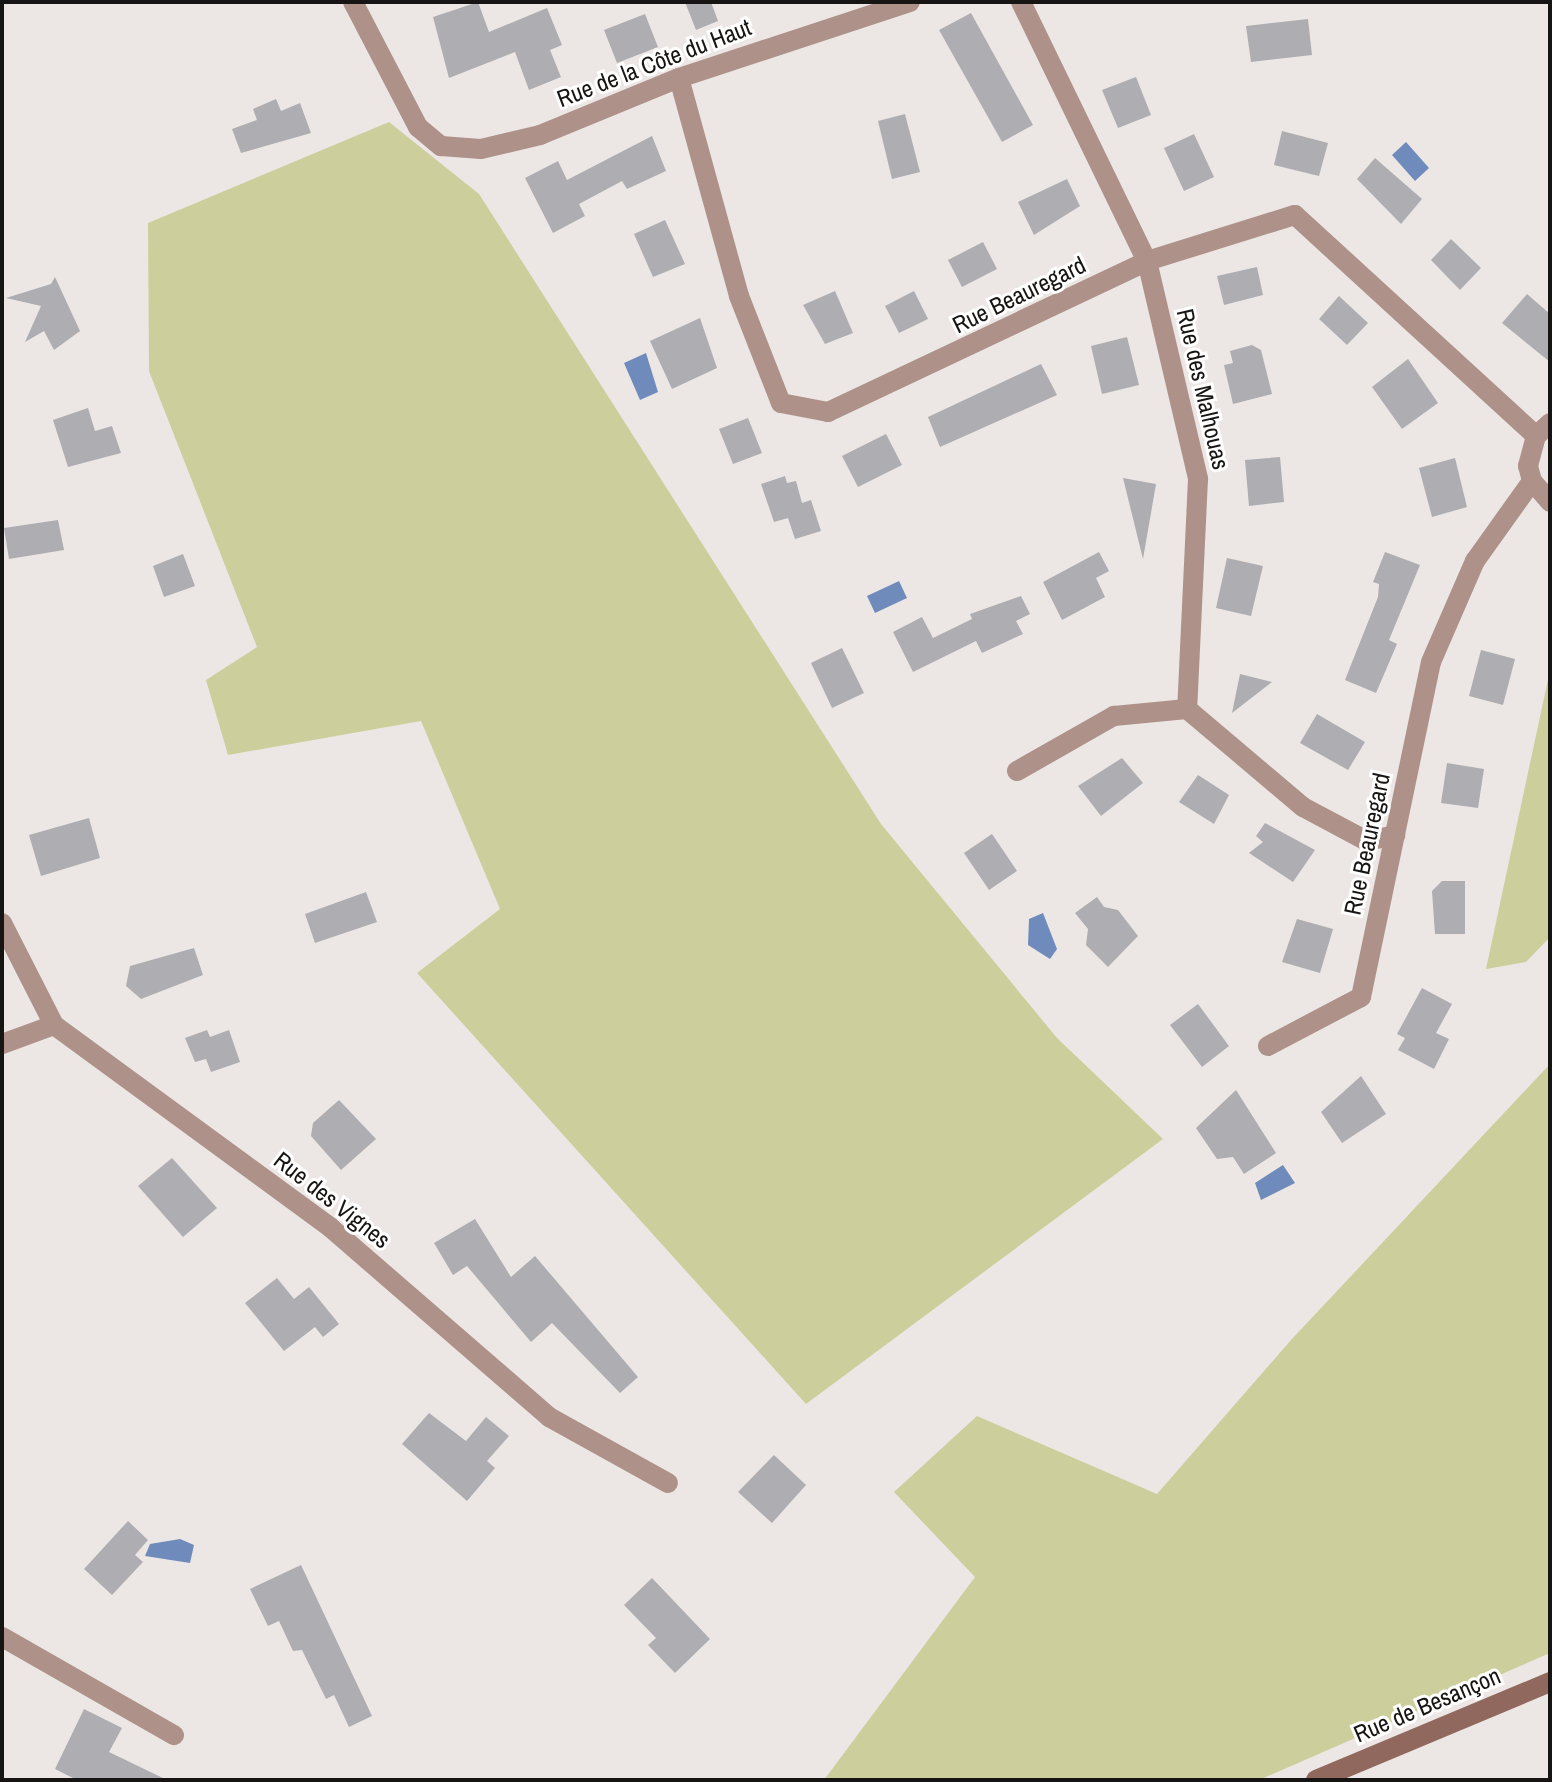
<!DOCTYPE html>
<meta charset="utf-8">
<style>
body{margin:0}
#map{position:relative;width:1552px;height:1782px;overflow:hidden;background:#ece7e4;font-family:"Archivo Narrow",sans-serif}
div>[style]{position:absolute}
.green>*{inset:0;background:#cccf9c}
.water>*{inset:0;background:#6e8bbb}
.building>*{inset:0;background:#adadb2}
.street>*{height:20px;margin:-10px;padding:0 10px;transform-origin:10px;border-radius:10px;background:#ae928a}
.secondary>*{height:20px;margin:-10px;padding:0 10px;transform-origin:10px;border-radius:10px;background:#90685d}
span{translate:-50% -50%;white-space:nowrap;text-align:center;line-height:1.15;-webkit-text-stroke:6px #fff;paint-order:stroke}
.street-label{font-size:24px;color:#171514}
.frame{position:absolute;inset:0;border:4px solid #171514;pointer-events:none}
</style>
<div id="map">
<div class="green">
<i style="clip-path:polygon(389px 122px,479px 194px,881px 824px,1057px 1038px,1163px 1139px,806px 1404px,417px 973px,500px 909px,421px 721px,228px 755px,206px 680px,257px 647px,149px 371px,148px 223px)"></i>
<i style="clip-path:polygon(1550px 670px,1550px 937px,1526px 962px,1486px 969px)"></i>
<i style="clip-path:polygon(1550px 1064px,1550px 1653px,1259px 1780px,824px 1780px,975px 1577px,894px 1492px,977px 1416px,1157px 1494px,1291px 1340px)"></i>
</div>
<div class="water">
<i style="clip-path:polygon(1406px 142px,1429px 168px,1415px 181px,1392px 155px)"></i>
<i style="clip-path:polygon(646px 353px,658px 392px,640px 400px,624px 363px)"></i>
<i style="clip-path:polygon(899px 581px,907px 598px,875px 613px,867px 596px)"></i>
<i style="clip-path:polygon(1043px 913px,1057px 949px,1050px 959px,1028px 945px,1029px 919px)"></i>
<i style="clip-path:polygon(1283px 1165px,1295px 1183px,1261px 1200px,1255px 1183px)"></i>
<i style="clip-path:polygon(180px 1539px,194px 1545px,190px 1563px,145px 1556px,150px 1544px)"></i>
</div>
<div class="building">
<i style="clip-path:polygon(478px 2px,489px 32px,547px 8px,562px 45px,550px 50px,561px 77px,529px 90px,515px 52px,449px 78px,433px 17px)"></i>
<i style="clip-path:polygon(685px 2px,711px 2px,718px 21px,696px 30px)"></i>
<i style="clip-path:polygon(971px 13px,1033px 125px,1002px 142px,939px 30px)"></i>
<i style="clip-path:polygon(645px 14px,658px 47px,617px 63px,604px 30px)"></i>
<i style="clip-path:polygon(1308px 19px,1312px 55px,1251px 62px,1246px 26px)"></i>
<i style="clip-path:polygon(1136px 77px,1151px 115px,1118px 128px,1102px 90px)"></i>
<i style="clip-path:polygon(276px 99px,281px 111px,300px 103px,311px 133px,241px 153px,232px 129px,257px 120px,253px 109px)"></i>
<i style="clip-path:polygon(905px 114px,920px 172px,892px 179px,878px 121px)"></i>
<i style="clip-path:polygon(1282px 131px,1328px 143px,1319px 176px,1274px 165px)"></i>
<i style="clip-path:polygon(1194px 134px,1214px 177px,1184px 191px,1164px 148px)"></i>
<i style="clip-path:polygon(652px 136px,666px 171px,627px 189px,622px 181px,579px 204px,585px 216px,553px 233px,525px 178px,558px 161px,567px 180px)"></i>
<i style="clip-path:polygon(1375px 158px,1422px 199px,1401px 224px,1357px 179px)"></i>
<i style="clip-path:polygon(1067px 179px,1080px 206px,1034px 235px,1018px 202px)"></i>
<i style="clip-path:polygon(665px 220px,685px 264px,653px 277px,634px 234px)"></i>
<i style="clip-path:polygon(1451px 239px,1481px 268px,1460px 290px,1431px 260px)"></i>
<i style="clip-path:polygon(983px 242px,997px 269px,962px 287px,948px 260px)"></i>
<i style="clip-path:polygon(1257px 267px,1263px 295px,1224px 305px,1217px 276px)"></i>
<i style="clip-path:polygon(55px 277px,80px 331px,54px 350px,44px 331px,25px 342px,41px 306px,6px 298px,51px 284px)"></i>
<i style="clip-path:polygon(835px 291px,853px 333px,825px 344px,803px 305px)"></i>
<i style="clip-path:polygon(914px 291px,928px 319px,899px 333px,885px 306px)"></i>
<i style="clip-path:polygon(1527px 294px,1550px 314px,1550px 362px,1502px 323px)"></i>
<i style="clip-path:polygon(1339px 296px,1368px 323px,1347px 345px,1319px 319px)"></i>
<i style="clip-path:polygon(700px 318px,717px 368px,672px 389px,650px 341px)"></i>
<i style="clip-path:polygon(1127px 337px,1139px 385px,1102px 394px,1091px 346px)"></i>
<i style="clip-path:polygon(1252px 345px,1261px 350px,1272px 394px,1233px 404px,1224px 365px,1233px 363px,1230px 351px)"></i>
<i style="clip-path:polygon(1408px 359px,1438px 403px,1402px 429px,1372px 387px)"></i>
<i style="clip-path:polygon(1041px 364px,1057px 395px,940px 447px,928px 417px)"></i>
<i style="clip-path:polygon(88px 408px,95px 431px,112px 426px,121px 453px,68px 467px,53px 420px)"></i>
<i style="clip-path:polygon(748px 418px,762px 453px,733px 464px,719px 429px)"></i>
<i style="clip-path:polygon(886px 434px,902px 465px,858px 487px,842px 456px)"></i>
<i style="clip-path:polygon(1280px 457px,1284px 502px,1249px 506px,1245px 460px)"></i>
<i style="clip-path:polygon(1455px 458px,1467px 507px,1432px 517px,1419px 468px)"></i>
<i style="clip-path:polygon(785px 476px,787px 483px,796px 481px,802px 503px,811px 500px,821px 531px,795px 539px,788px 518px,774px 522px,761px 484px)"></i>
<i style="clip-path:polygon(1123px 478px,1156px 484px,1143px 559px)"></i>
<i style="clip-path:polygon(58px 520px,64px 550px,9px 559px,4px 528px)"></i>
<i style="clip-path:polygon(1099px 552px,1109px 571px,1096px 578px,1105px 597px,1062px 620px,1043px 582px)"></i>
<i style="clip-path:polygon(1385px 552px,1420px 565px,1389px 640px,1397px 644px,1376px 693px,1345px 680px,1378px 597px,1379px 584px,1373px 582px)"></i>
<i style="clip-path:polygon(183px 554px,195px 586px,164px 597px,153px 566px)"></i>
<i style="clip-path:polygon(1227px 558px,1263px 566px,1251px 616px,1216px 608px)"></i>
<i style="clip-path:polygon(1021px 596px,1030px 614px,1016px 621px,1023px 634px,982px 653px,976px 641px,913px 672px,893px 632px,922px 617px,933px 638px,972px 619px,970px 614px)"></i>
<i style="clip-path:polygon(842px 648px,864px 693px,832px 708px,811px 663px)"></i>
<i style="clip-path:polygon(1481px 650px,1515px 659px,1503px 705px,1469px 696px)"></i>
<i style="clip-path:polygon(1240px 674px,1272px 682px,1232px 713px)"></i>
<i style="clip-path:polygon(1317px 714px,1365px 742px,1348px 770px,1300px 743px)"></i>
<i style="clip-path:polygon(1122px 758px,1143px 783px,1101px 816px,1078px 786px)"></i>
<i style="clip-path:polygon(1447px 763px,1484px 769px,1478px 808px,1441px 803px)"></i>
<i style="clip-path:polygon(1198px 775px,1229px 795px,1214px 824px,1179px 802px)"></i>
<i style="clip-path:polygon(89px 818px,100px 858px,41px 876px,29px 835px)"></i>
<i style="clip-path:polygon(1265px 823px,1315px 850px,1293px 882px,1249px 853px,1263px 842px,1256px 836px)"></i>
<i style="clip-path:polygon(992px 834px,1017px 871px,989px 890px,964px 853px)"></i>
<i style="clip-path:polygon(1442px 881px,1465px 881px,1465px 934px,1435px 934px,1432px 891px)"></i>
<i style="clip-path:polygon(366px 892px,377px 922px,315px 943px,305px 914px)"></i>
<i style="clip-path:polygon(1097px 897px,1104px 907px,1118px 910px,1138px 936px,1108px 967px,1086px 945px,1088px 929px,1075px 913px)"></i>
<i style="clip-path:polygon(1297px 919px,1333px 929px,1320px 973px,1282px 962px)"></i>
<i style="clip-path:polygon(194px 948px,203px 975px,141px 999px,126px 986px,130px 966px)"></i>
<i style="clip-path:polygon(1422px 988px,1452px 1004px,1436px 1033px,1449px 1039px,1434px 1069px,1398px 1050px,1405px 1038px,1397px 1034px)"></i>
<i style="clip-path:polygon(1198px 1004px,1229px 1046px,1202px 1067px,1170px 1025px)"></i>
<i style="clip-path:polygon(207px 1030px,210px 1037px,229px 1030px,240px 1062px,211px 1072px,206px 1059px,195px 1062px,185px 1038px)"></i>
<i style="clip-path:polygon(1361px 1076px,1386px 1114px,1342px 1143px,1321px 1112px)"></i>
<i style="clip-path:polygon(1236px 1090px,1276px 1153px,1244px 1174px,1233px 1157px,1217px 1159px,1196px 1128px)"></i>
<i style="clip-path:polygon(339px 1100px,376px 1139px,341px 1170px,311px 1136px,313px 1123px)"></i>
<i style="clip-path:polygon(172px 1158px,217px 1208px,183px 1237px,138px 1186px)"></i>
<i style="clip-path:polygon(475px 1219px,511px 1277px,535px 1256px,638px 1377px,620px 1393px,552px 1323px,531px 1342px,467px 1266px,453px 1275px,434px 1243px)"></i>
<i style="clip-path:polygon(277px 1278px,294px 1299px,309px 1287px,339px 1324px,323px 1337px,315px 1327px,284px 1351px,245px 1303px)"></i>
<i style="clip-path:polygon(429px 1413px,466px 1441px,486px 1417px,509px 1436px,487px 1461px,495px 1468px,467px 1501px,402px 1444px)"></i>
<i style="clip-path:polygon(774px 1455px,806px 1485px,772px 1523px,738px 1492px)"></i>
<i style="clip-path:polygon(128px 1521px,148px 1540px,135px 1555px,143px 1562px,112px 1595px,84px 1569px)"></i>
<i style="clip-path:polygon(301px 1565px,372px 1716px,349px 1727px,334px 1695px,326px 1699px,302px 1650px,293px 1651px,279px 1621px,268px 1626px,250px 1589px)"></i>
<i style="clip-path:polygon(652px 1578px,710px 1639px,675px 1673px,648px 1645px,656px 1638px,624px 1605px)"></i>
<i style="clip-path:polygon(84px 1709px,122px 1728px,109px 1752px,167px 1780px,77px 1780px,55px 1769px)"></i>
</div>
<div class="street">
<i style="left:353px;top:2px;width:141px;rotate:62.5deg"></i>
<i style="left:418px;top:127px;width:30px;rotate:40deg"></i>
<i style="left:441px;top:146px;width:40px;rotate:4.3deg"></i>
<i style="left:481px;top:149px;width:61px;rotate:-13.3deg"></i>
<i style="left:540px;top:135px;width:150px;rotate:-22.3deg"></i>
<i style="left:679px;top:78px;width:243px;rotate:-18.2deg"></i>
<i style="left:1021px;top:2px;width:288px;rotate:64.1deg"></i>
<i style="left:1147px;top:261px;width:224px;rotate:76.8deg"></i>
<i style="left:1198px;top:479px;width:230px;rotate:92.7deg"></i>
<i style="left:1187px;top:709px;width:152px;rotate:40.2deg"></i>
<i style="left:1303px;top:807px;width:72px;rotate:28deg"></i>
<i style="left:1367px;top:841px;width:29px;rotate:-12deg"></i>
<i style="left:679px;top:78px;width:226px;rotate:74.6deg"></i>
<i style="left:739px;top:296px;width:115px;rotate:68.6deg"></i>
<i style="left:781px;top:403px;width:48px;rotate:10.8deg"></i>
<i style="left:828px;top:412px;width:353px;rotate:-25.3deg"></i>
<i style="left:1147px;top:261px;width:155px;rotate:-17.3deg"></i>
<i style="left:1295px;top:215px;width:327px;rotate:42.5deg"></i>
<i style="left:1550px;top:423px;width:19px;rotate:137deg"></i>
<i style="left:1536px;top:436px;width:31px;rotate:105deg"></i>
<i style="left:1528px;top:466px;width:16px;rotate:75deg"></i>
<i style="left:1532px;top:481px;width:28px;rotate:49deg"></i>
<i style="left:1017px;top:771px;width:112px;rotate:-29.6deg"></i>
<i style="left:1114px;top:716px;width:73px;rotate:-5.5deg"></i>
<i style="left:2px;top:923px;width:114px;rotate:63deg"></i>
<i style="left:54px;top:1025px;width:343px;rotate:36.2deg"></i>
<i style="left:331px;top:1228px;width:289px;rotate:40.9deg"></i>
<i style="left:549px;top:1417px;width:136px;rotate:29deg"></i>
<i style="left:2px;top:1044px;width:55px;rotate:-20.1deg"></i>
<i style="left:1268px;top:1046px;width:105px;rotate:-27.8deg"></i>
<i style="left:1361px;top:997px;width:342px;rotate:-78.2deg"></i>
<i style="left:1431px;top:662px;width:110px;rotate:-66.5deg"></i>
<i style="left:1475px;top:561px;width:98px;rotate:-54.5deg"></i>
<i style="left:2px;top:1637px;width:198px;rotate:29.7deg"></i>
</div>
<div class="secondary">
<i style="left:1316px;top:1780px;width:254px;rotate:-22.7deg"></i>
</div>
<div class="street-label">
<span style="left:654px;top:63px;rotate:-21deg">Rue de la Côte du Haut</span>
<span style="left:1019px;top:295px;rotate:-26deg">Rue Beauregard</span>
<span style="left:1203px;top:389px;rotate:77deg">Rue des Malhouas</span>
<span style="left:1367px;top:844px;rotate:-78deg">Rue Beauregard</span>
<span style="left:332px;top:1200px;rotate:38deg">Rue des Vignes</span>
<span style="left:1427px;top:1705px;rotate:-23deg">Rue de Besançon</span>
</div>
<div class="frame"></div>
</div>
